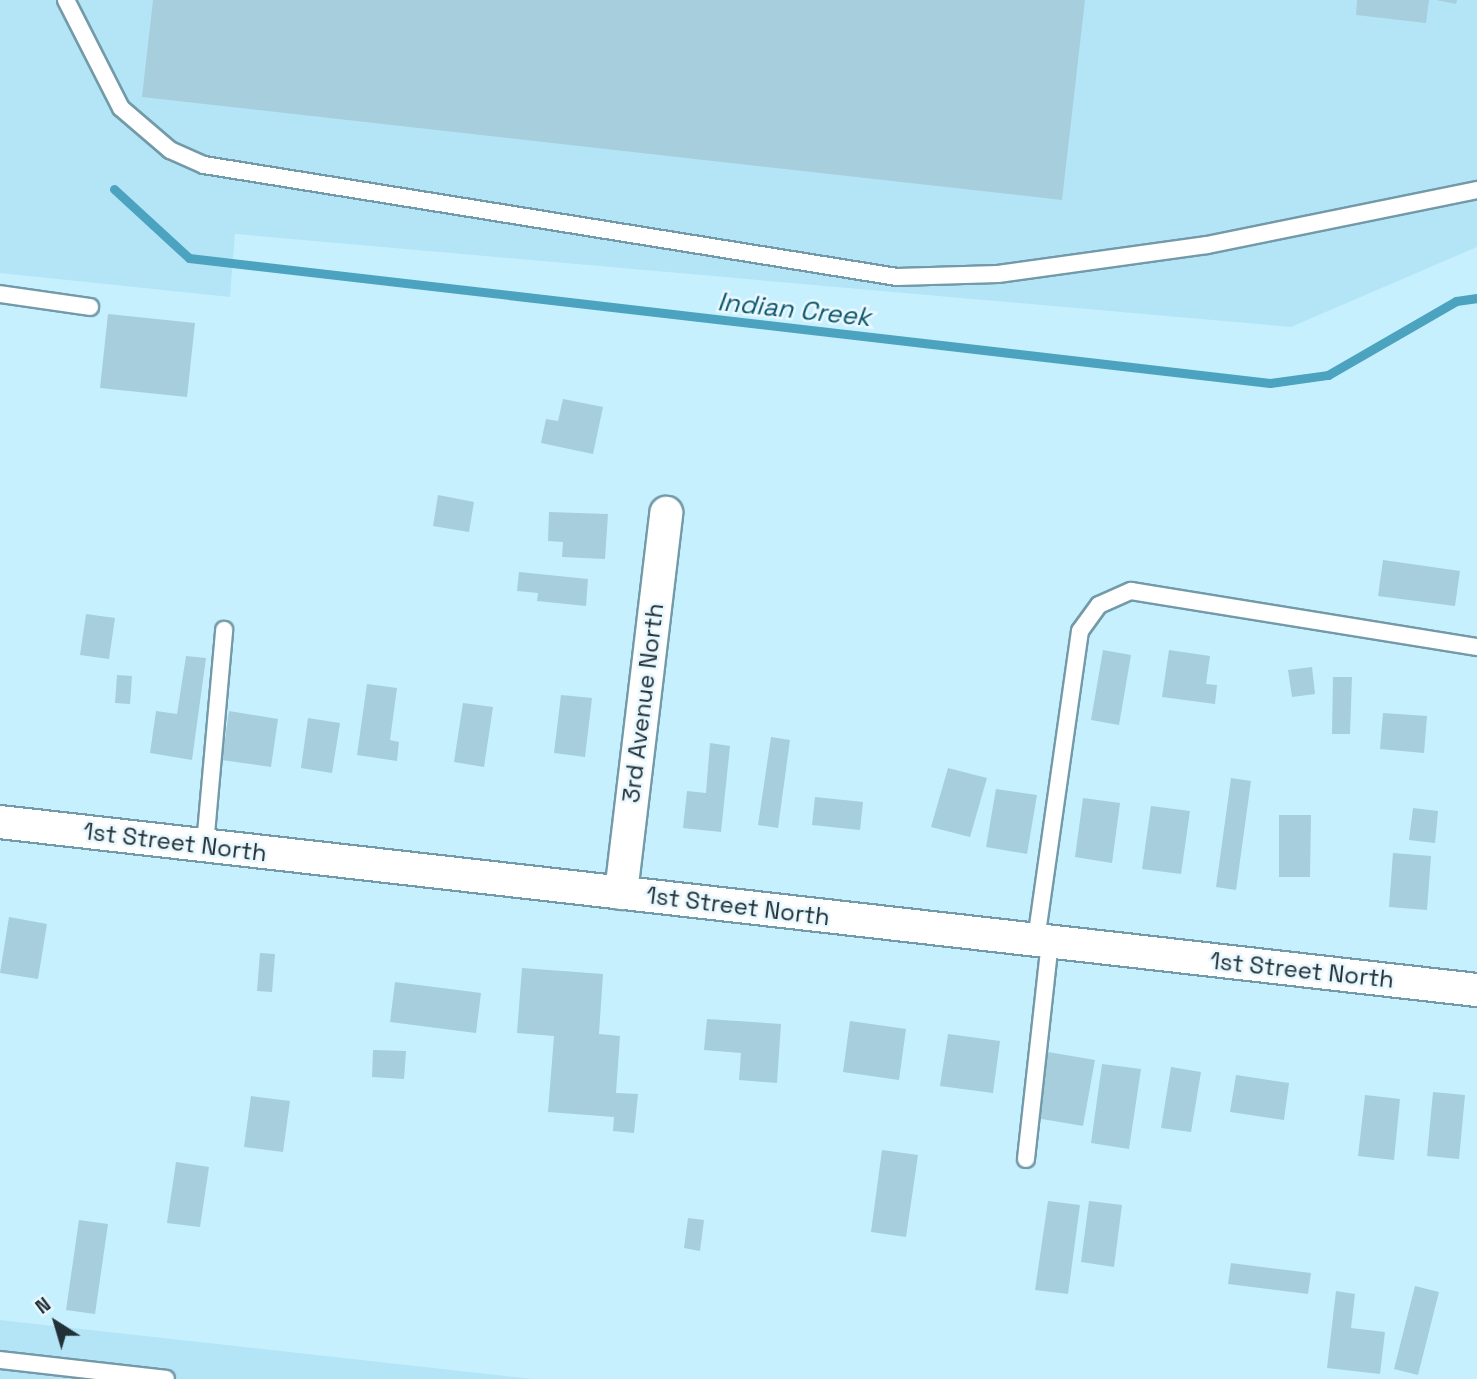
<!DOCTYPE html>
<style>
body{margin:0}
#map{position:relative;width:1477px;height:1379px;overflow:hidden;background:#c7f0ff;font-family:"Space Grotesk",sans-serif}
div>[style]{position:absolute}
.built>*{inset:0;background:#b4e5f7}
.stream>*{height:9px;margin:-4.5px;padding:0 4.5px;transform-origin:4.5px;border-radius:4.5px;background:#4ca3c0}
.building>*{inset:0;background:#a6cedd}
.roads{filter:drop-shadow(2px 0 #739aa8) drop-shadow(-2px 0 #739aa8) drop-shadow(0 2px #739aa8) drop-shadow(0 -2px #739aa8)}
.service>*{height:16px;margin:-8px;padding:0 8px;transform-origin:8px;border-radius:8px;background:#fff}
.minor>*{height:32px;margin:-16px;padding:0 16px;transform-origin:16px;border-radius:16px;background:#fff}
span{translate:-50% -50%;white-space:nowrap;text-align:center;line-height:1.15;-webkit-text-stroke:5px #e8f8fe;paint-order:stroke}
.street-label{font-size:24px;color:#213137}
.water-label{font-size:26px;color:#0e576c;font-style:italic}
.north{position:absolute;left:21px;top:1288px;width:70px;height:70px;-webkit-text-stroke:5px #e8f8fe;paint-order:stroke;rotate:323deg;font-size:19px;font-weight:700;line-height:28px;text-align:center;color:#213137}
.north::after{content:'';display:block;margin:auto;width:24px;height:32px;background:#213137;clip-path:polygon(50% 0,100% 100%,50% 72%,0 100%)}
</style>
<div id="map">
<div class="built">
<i style="clip-path:polygon(0 0,1477px 0,1477px 247px,1291px 327px,235px 234px,230px 297px,0 273px)"></i>
<i style="clip-path:polygon(0 1320px,533px 1379px,0 1379px)"></i>
</div>
<div class="stream">
<i style="left:114px;top:189px;width:102px;rotate:42.6deg"></i>
<i style="left:189px;top:258px;width:1088px;rotate:6.6deg"></i>
<i style="left:1270px;top:383px;width:59px;rotate:-7.9deg"></i>
<i style="left:1328px;top:375px;width:148px;rotate:-30deg"></i>
<i style="left:1456px;top:301px;width:21px;rotate:-8deg"></i>
</div>
<div class="building">
<i style="clip-path:polygon(153px 0,1085px 0,1062px 200px,142px 97px)"></i>
<i style="clip-path:polygon(1357px 0,1429px 0,1426px 23px,1356px 15px)"></i>
<i style="clip-path:polygon(1436px 0,1457px 0,1456px 4px)"></i>
<i style="clip-path:polygon(108px 314px,195px 323px,187px 397px,100px 388px)"></i>
<i style="clip-path:polygon(563px 399px,603px 407px,593px 454px,541px 443px,546px 419px,558px 421px)"></i>
<i style="clip-path:polygon(438px 495px,474px 502px,469px 532px,433px 526px)"></i>
<i style="clip-path:polygon(549px 512px,608px 514px,605px 559px,562px 557px,563px 542px,548px 541px)"></i>
<i style="clip-path:polygon(1383px 560px,1460px 571px,1455px 606px,1378px 596px)"></i>
<i style="clip-path:polygon(519px 572px,588px 579px,586px 606px,537px 601px,538px 593px,517px 591px)"></i>
<i style="clip-path:polygon(86px 614px,115px 618px,109px 659px,80px 655px)"></i>
<i style="clip-path:polygon(1103px 650px,1131px 655px,1119px 725px,1091px 720px)"></i>
<i style="clip-path:polygon(1169px 650px,1210px 656px,1206px 684px,1217px 685px,1215px 704px,1162px 697px)"></i>
<i style="clip-path:polygon(186px 656px,206px 658px,192px 760px,150px 753px,156px 711px,177px 714px)"></i>
<i style="clip-path:polygon(1312px 667px,1315px 694px,1292px 697px,1288px 670px)"></i>
<i style="clip-path:polygon(117px 675px,132px 676px,130px 704px,115px 703px)"></i>
<i style="clip-path:polygon(1333px 677px,1352px 677px,1350px 734px,1332px 734px)"></i>
<i style="clip-path:polygon(367px 684px,397px 688px,390px 740px,399px 742px,397px 761px,357px 755px)"></i>
<i style="clip-path:polygon(561px 695px,592px 698px,585px 757px,554px 753px)"></i>
<i style="clip-path:polygon(463px 703px,493px 707px,484px 767px,454px 762px)"></i>
<i style="clip-path:polygon(229px 711px,278px 719px,271px 767px,222px 760px)"></i>
<i style="clip-path:polygon(1383px 713px,1427px 716px,1424px 753px,1380px 749px)"></i>
<i style="clip-path:polygon(308px 718px,340px 723px,332px 773px,301px 768px)"></i>
<i style="clip-path:polygon(771px 737px,790px 740px,778px 828px,758px 825px)"></i>
<i style="clip-path:polygon(710px 743px,730px 746px,721px 832px,683px 828px,687px 791px,706px 793px)"></i>
<i style="clip-path:polygon(948px 768px,987px 778px,970px 837px,931px 827px)"></i>
<i style="clip-path:polygon(1231px 778px,1251px 781px,1236px 890px,1216px 887px)"></i>
<i style="clip-path:polygon(996px 789px,1037px 795px,1027px 854px,986px 847px)"></i>
<i style="clip-path:polygon(815px 797px,863px 802px,860px 830px,812px 825px)"></i>
<i style="clip-path:polygon(1083px 798px,1120px 803px,1112px 863px,1075px 857px)"></i>
<i style="clip-path:polygon(1151px 806px,1190px 811px,1181px 874px,1142px 869px)"></i>
<i style="clip-path:polygon(1413px 808px,1438px 811px,1435px 843px,1409px 840px)"></i>
<i style="clip-path:polygon(1279px 815px,1311px 815px,1310px 877px,1279px 877px)"></i>
<i style="clip-path:polygon(1393px 853px,1431px 856px,1427px 910px,1389px 907px)"></i>
<i style="clip-path:polygon(9px 917px,47px 924px,38px 979px,0 973px)"></i>
<i style="clip-path:polygon(260px 953px,275px 954px,272px 992px,257px 991px)"></i>
<i style="clip-path:polygon(522px 968px,603px 974px,599px 1034px,620px 1036px,616px 1093px,638px 1094px,634px 1133px,613px 1131px,614px 1117px,548px 1112px,554px 1036px,517px 1033px)"></i>
<i style="clip-path:polygon(395px 982px,481px 993px,476px 1033px,390px 1022px)"></i>
<i style="clip-path:polygon(707px 1019px,781px 1024px,777px 1083px,739px 1080px,741px 1053px,704px 1050px)"></i>
<i style="clip-path:polygon(850px 1021px,906px 1029px,899px 1080px,843px 1072px)"></i>
<i style="clip-path:polygon(948px 1034px,1000px 1041px,993px 1093px,940px 1086px)"></i>
<i style="clip-path:polygon(373px 1050px,406px 1051px,404px 1079px,372px 1077px)"></i>
<i style="clip-path:polygon(1048px 1052px,1095px 1060px,1083px 1126px,1036px 1118px)"></i>
<i style="clip-path:polygon(1102px 1064px,1141px 1069px,1129px 1149px,1091px 1143px)"></i>
<i style="clip-path:polygon(1171px 1067px,1201px 1072px,1191px 1132px,1161px 1128px)"></i>
<i style="clip-path:polygon(1236px 1075px,1289px 1083px,1284px 1120px,1230px 1112px)"></i>
<i style="clip-path:polygon(1433px 1092px,1465px 1095px,1459px 1159px,1427px 1156px)"></i>
<i style="clip-path:polygon(1365px 1095px,1400px 1099px,1394px 1160px,1358px 1156px)"></i>
<i style="clip-path:polygon(251px 1096px,290px 1101px,283px 1152px,244px 1147px)"></i>
<i style="clip-path:polygon(882px 1150px,918px 1155px,906px 1237px,871px 1232px)"></i>
<i style="clip-path:polygon(176px 1162px,209px 1167px,200px 1227px,167px 1223px)"></i>
<i style="clip-path:polygon(1048px 1201px,1080px 1205px,1068px 1294px,1035px 1290px)"></i>
<i style="clip-path:polygon(1089px 1201px,1122px 1205px,1114px 1267px,1081px 1262px)"></i>
<i style="clip-path:polygon(688px 1218px,704px 1220px,700px 1251px,684px 1248px)"></i>
<i style="clip-path:polygon(79px 1220px,108px 1224px,95px 1314px,66px 1310px)"></i>
<i style="clip-path:polygon(1231px 1263px,1311px 1273px,1308px 1294px,1228px 1284px)"></i>
<i style="clip-path:polygon(1415px 1286px,1439px 1292px,1418px 1375px,1394px 1369px)"></i>
<i style="clip-path:polygon(1336px 1291px,1355px 1294px,1351px 1328px,1385px 1332px,1380px 1374px,1327px 1368px)"></i>
</div>
<div class="roads">
<div class="service">
<i style="left:66px;top:0;width:121px;rotate:63deg"></i>
<i style="left:121px;top:108px;width:65px;rotate:40.6deg"></i>
<i style="left:170px;top:150px;width:37px;rotate:24deg"></i>
<i style="left:204px;top:165px;width:702px;rotate:9.18deg"></i>
<i style="left:897px;top:277px;width:101px;rotate:-1.7deg"></i>
<i style="left:998px;top:274px;width:211px;rotate:-7.9deg"></i>
<i style="left:1207px;top:245px;width:276px;rotate:-11.5deg"></i>
<i style="left:0;top:294px;width:91px;rotate:8.2deg"></i>
<i style="left:205px;top:845px;width:216px;rotate:-84.9deg"></i>
<i style="left:1036px;top:940px;width:312px;rotate:-81.9deg"></i>
<i style="left:1080px;top:631px;width:32px;rotate:-54deg"></i>
<i style="left:1099px;top:605px;width:35px;rotate:-24deg"></i>
<i style="left:1131px;top:591px;width:351px;rotate:9.2deg"></i>
<i style="left:1026px;top:1159px;width:219px;rotate:-83.7deg"></i>
<i style="left:0;top:1360px;width:167px;rotate:6.5deg"></i>
</div>
<div class="minor">
<i style="left:0;top:822px;width:1487px;rotate:6.49deg"></i>
<i style="left:621px;top:893px;width:383px;rotate:-83.2deg"></i>
</div>
</div>
<div class="street-label">
<span style="left:643px;top:703px;rotate:-83deg">3rd Avenue North</span>
<span style="left:175px;top:842px;rotate:7deg">1st Street North</span>
<span style="left:738px;top:906px;rotate:7deg">1st Street North</span>
<span style="left:1302px;top:970px;rotate:6deg">1st Street North</span>
</div>
<div class="water-label">
<span style="left:794px;top:310px;rotate:6deg">Indian Creek</span>
</div>
<div class="north">N</div>
</div>
